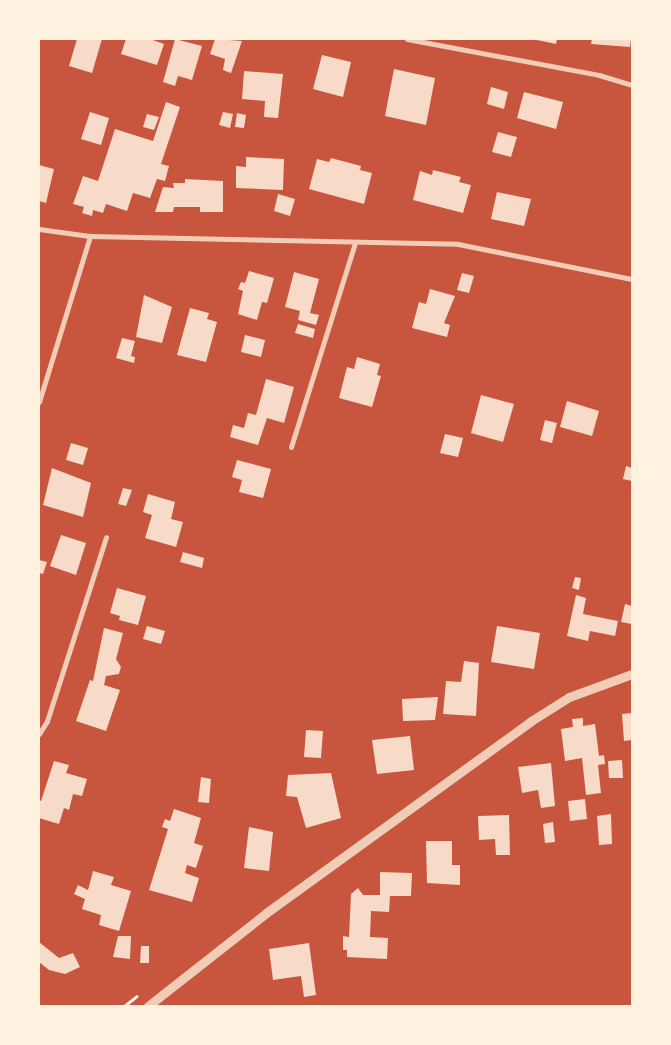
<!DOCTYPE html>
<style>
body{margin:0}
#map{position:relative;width:671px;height:1045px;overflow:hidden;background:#c8553d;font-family:"Roboto Condensed",sans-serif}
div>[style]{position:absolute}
.building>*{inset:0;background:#f7dbc8}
.path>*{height:3px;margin:-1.5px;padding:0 1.5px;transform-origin:1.5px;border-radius:1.5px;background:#fff3e0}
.minor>*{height:5px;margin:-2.5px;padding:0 2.5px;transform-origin:2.5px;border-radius:2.5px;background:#f1ccb7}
.tertiary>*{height:9px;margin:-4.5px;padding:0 4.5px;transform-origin:4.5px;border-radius:4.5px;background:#f1ccb7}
span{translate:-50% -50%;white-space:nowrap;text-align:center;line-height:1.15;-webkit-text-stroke:4px #fff3e0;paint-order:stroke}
.frame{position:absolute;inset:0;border:40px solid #fff3e0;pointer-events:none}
</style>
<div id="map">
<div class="building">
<i style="clip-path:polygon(77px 39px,102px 39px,92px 73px,69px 66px)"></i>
<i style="clip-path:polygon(126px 39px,150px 39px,164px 44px,157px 65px,121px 54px)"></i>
<i style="clip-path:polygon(175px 39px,202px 46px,192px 80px,178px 76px,175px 86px,163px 82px)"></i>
<i style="clip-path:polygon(215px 39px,242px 41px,231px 73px,223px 70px,225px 59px,210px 54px)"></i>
<i style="clip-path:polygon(532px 39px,557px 39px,556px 44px)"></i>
<i style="clip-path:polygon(592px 39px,631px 39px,630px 47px,591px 44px)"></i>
<i style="clip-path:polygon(322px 55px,351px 62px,343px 97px,313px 89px)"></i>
<i style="clip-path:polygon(394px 69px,435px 78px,426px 125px,385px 116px)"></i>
<i style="clip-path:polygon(244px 71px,283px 74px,278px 118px,264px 117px,265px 101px,242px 99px)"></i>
<i style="clip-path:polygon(491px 87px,508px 92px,504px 109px,487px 104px)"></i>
<i style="clip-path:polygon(524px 92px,563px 102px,556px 129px,517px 118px)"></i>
<i style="clip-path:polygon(166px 102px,180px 107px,161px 164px,169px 166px,165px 181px,157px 179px,150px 198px,133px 193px,127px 211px,106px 204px,103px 213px,93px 210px,92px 216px,82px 213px,84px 207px,73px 204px,83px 176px,98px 181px,115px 129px,153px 141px)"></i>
<i style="clip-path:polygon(90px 112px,109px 118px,101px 145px,81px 139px)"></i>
<i style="clip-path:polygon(223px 112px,233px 114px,230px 128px,219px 125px)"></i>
<i style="clip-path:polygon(237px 113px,246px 115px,244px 128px,235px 127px)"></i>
<i style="clip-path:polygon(147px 114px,159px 117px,154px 130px,143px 127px)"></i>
<i style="clip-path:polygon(498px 132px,517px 137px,511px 157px,492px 152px)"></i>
<i style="clip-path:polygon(246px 157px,284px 159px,283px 190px,236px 188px,236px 166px,246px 167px)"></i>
<i style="clip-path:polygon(331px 158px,361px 166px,360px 170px,372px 173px,364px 204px,309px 189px,317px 159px,329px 162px)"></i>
<i style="clip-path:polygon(39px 165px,54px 169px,46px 203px,39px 201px)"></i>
<i style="clip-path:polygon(433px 170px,461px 177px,459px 182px,471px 185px,463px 213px,413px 200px,420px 171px,432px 175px)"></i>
<i style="clip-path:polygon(185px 179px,223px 181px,223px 212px,200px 212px,200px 207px,174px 207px,173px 212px,155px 212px,163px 187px,174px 188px,173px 183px,185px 183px)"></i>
<i style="clip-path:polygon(497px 192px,531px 199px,524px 226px,491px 219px)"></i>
<i style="clip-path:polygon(278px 194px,295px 199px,290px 216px,274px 211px)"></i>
<i style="clip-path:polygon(249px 271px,274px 278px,267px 303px,262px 302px,257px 320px,238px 314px,243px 291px,238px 289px,241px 282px,245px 283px)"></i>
<i style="clip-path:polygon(294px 272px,319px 279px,310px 313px,319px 315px,316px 325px,298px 320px,300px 311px,285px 307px)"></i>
<i style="clip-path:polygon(462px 273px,474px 276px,469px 293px,457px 290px)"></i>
<i style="clip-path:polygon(430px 289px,455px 296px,444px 323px,450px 325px,447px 337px,412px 328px,419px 302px,426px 304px)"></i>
<i style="clip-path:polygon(144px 295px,172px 307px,162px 343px,136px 337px)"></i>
<i style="clip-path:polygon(190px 308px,209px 313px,207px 319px,217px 322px,206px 362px,177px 355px)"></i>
<i style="clip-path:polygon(298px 324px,315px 329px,313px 338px,295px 333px)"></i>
<i style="clip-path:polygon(245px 335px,265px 340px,261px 357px,241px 352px)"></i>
<i style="clip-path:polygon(122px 338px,135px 341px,131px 356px,135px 357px,134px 363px,116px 358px)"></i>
<i style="clip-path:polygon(357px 357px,380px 364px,377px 375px,381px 376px,372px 407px,339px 398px,347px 367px,354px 369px)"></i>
<i style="clip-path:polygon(266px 379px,294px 387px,284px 423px,267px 418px,258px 445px,230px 437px,233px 425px,244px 428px,248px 413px,256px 415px)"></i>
<i style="clip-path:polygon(481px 395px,514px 404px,503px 442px,471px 433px)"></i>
<i style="clip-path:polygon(567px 401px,599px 411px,592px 436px,560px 427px)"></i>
<i style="clip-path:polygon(545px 420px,557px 423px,552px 443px,540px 440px)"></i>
<i style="clip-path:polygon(445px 434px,463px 438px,458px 457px,440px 453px)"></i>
<i style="clip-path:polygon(71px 443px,88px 448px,83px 465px,66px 460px)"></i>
<i style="clip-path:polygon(237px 460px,271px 469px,263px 498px,239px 492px,242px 480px,232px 477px)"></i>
<i style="clip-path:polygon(626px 466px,632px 468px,632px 481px,623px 479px)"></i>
<i style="clip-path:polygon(52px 468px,91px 483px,83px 517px,43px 505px)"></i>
<i style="clip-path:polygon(123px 488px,132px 490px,126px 506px,118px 504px)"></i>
<i style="clip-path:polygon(148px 494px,175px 502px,171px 519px,183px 522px,176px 547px,145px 538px,152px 515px,143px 512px)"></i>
<i style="clip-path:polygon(61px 535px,86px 543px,76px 575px,50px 566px)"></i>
<i style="clip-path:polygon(183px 552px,204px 558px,202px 568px,180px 562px)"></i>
<i style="clip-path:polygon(39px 560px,47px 562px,43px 574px,39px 573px)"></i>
<i style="clip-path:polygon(575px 577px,581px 578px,579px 590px,572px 588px)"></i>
<i style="clip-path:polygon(117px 588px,146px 596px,138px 625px,119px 620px,120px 616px,110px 613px)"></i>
<i style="clip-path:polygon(576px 595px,586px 598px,583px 614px,618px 621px,615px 636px,590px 631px,588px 641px,567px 636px)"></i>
<i style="clip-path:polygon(625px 604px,632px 606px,632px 624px,621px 622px)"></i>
<i style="clip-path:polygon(147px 626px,165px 631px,161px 644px,143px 639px)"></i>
<i style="clip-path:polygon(497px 626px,540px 633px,534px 669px,491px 662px)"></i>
<i style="clip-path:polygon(104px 628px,123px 633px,116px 659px,121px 667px,119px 674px,106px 676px,104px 685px,120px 690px,106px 731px,76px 721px,90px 680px,93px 681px)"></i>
<i style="clip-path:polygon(464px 661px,479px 663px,476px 716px,443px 714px,446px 681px,461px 682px)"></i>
<i style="clip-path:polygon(438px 697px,435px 720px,403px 721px,402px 699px)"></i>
<i style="clip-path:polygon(632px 713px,632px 740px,624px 741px,622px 714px)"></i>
<i style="clip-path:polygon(583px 718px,583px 726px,595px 724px,599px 756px,604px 755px,605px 764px,598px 765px,601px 793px,586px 795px,582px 758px,565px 761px,561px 729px,573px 727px,572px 719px)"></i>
<i style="clip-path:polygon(306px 730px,323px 731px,321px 758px,304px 757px)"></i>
<i style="clip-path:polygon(410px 736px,414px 770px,377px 774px,372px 740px)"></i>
<i style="clip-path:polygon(622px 760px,623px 778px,609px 778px,608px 761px)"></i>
<i style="clip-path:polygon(54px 761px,69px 765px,66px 773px,87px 779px,82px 796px,73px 794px,69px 810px,64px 808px,59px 824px,39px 818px,39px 800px,41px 801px)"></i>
<i style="clip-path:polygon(551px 763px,555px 806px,541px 808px,538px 790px,522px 793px,518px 767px)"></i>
<i style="clip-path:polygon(331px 773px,341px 818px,306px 828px,297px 797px,286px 796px,288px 775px)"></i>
<i style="clip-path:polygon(201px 777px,211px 779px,209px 803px,198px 802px)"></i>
<i style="clip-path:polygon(585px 799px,587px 819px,570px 821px,568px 801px)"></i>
<i style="clip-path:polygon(174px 809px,201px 818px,194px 843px,203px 846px,196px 868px,187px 865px,185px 873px,199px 878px,192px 902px,149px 890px,168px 829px,162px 827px,165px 819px,170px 821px)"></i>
<i style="clip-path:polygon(611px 814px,612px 844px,599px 845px,597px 816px)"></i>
<i style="clip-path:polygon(509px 815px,510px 855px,496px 855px,495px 839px,479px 840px,478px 816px)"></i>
<i style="clip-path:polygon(553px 822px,555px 842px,545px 843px,543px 824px)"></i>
<i style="clip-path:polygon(249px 827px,273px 832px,269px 871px,244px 868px)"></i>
<i style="clip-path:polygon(426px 841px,452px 841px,452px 865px,460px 865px,460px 885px,427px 883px)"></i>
<i style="clip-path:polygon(93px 871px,114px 877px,111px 885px,131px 891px,119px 931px,99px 925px,101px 915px,82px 909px,85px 899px,74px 894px,78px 885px,88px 890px)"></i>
<i style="clip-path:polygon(380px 872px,412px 873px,411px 896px,390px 896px,389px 912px,371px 911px,370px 937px,388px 938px,387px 959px,347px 957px,347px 950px,343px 950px,343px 936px,349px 937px,351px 894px,358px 888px,363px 895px,380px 895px)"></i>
<i style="clip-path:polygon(118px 936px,131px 936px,130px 959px,113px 957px)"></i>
<i style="clip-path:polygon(39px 942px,59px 958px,73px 953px,80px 967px,65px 974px,49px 970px,39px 962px)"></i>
<i style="clip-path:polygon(309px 943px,316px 995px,304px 997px,301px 976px,273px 980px,269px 949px)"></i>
<i style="clip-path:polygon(141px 946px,149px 946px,149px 963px,140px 963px)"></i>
</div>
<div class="path">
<i style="left:124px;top:1006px;width:16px;rotate:-38deg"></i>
</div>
<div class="minor">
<i style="left:407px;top:39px;width:195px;rotate:10.6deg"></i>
<i style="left:599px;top:75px;width:34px;rotate:17deg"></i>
<i style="left:39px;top:229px;width:51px;rotate:7.8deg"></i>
<i style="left:90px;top:236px;width:368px;rotate:1.2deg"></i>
<i style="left:458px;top:244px;width:177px;rotate:11.4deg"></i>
<i style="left:39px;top:402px;width:174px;rotate:-72.9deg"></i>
<i style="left:291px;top:447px;width:214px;rotate:-72.6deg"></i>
<i style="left:39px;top:734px;width:15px;rotate:-58deg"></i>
<i style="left:47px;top:721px;width:193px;rotate:-72.2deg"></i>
</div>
<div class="tertiary">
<i style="left:148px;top:1006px;width:150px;rotate:-38.2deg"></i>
<i style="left:266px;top:913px;width:327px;rotate:-35.9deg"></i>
<i style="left:531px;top:721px;width:45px;rotate:-32.3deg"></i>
<i style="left:569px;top:697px;width:67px;rotate:-20.1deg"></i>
</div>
<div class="frame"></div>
</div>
